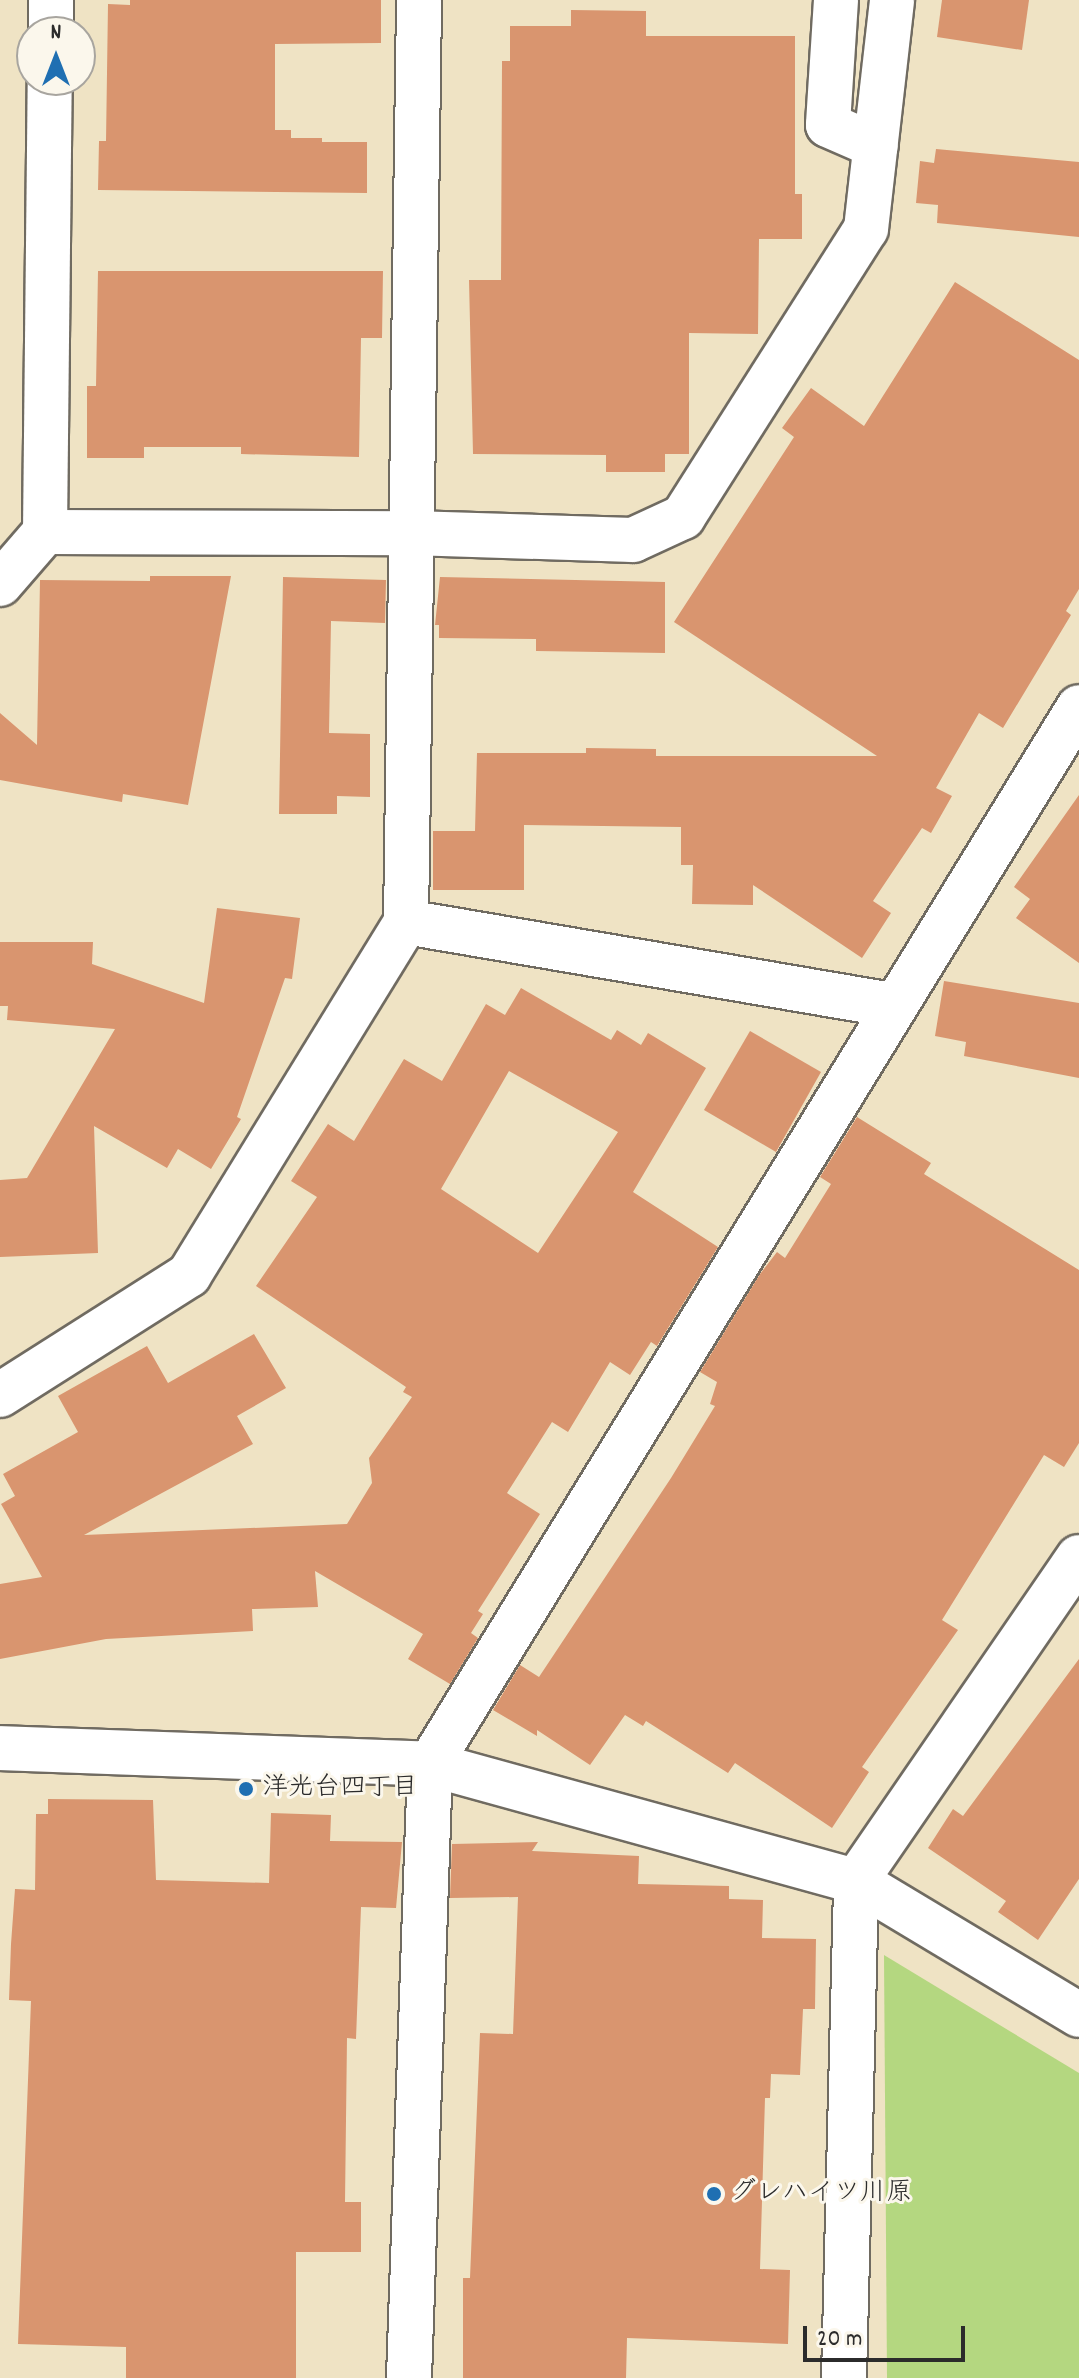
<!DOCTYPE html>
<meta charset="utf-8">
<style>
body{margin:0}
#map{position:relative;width:1079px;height:2378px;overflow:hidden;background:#efe3c4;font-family:Dekko,"Klee One",sans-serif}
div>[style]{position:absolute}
.green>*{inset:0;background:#b4d780}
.building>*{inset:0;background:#d9956f}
.roads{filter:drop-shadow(2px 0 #706b61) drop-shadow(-2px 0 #706b61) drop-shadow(0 2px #706b61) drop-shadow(0 -2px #706b61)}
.street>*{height:44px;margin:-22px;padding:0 22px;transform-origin:22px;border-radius:22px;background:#fff}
.dots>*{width:22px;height:22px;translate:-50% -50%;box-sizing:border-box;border:4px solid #fbf7ec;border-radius:50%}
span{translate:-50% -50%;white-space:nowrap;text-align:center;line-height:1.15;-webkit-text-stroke:6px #fbf7ec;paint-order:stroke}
.poi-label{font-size:26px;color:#2b2b2b}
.left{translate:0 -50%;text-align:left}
.north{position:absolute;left:16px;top:16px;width:80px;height:80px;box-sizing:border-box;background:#fbf7ec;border:2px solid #a8a59f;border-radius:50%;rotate:0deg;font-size:22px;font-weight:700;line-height:32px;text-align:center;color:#2b2b2b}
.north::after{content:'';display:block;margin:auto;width:28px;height:36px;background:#1f6fb2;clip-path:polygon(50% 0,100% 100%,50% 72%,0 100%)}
.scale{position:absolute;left:803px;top:2326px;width:162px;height:36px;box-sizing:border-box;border:4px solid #2b2b2b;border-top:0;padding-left:10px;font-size:24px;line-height:28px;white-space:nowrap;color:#2b2b2b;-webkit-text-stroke:6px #fbf7ec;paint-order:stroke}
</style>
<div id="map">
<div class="green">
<i style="clip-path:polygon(884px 1955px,1079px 2073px,1079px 2378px,887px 2378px)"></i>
</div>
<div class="building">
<i style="clip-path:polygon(130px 0,381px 0,381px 43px,275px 44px,275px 130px,291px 130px,291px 138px,322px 138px,322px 142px,367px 142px,367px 193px,98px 190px,99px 141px,106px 141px,108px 4px,130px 5px)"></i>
<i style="clip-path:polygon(942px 0,1029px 0,1022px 50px,937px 37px)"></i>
<i style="clip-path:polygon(571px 10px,646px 11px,646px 36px,795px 36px,795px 194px,802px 194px,802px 239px,759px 239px,758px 334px,689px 333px,689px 454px,665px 454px,665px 472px,606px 472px,606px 455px,473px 454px,469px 280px,501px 280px,502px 61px,510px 61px,510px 26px,571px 26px)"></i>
<i style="clip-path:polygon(936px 149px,1079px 162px,1079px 237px,937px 223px,938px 205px,916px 203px,920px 161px,934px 163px)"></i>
<i style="clip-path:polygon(98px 271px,383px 271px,382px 338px,361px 338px,359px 457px,241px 454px,241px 447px,144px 447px,144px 458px,87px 458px,87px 386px,96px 386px)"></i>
<i style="clip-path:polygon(955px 282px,1079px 360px,1079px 589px,1066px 611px,1071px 615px,1003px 728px,979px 713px,936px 788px,952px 796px,931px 833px,922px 828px,873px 901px,891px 913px,862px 958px,753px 885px,753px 905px,692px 904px,693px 865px,681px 865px,681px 827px,524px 825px,524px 890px,433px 890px,433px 831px,475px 831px,477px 753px,586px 753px,586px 748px,656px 749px,656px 756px,877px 756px,674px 622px,794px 437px,782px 428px,811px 388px,864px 426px)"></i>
<i style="clip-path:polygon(150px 576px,231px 576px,188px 805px,123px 794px,122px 802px,0 780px,0 713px,37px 745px,40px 580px,150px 581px)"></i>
<i style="clip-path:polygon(283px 577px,386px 580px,385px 623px,331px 621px,329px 733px,370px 734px,370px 797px,337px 796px,337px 814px,279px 814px)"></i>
<i style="clip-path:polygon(440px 577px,665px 582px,665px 653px,536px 651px,536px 639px,439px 638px,439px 625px,435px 625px)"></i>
<i style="clip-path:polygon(1079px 795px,1079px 963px,1016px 918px,1030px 899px,1014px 887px)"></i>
<i style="clip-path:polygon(217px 908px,300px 918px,292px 979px,285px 978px,237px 1117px,241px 1119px,211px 1169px,178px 1149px,167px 1168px,94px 1126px,98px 1253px,0 1257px,0 1180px,27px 1178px,115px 1029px,7px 1020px,8px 1006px,0 1006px,0 942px,93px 942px,92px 964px,204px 1003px)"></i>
<i style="clip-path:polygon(944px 981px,1079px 1003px,1079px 1078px,964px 1056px,966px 1042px,935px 1036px)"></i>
<i style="clip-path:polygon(evenodd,521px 988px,611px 1040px,617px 1030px,641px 1045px,648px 1033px,706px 1068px,633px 1192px,718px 1247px,657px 1346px,651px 1342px,630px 1375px,610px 1362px,568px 1432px,552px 1422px,507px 1493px,540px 1514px,478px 1611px,483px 1614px,471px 1633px,478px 1638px,450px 1684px,408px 1659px,423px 1634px,315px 1571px,318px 1607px,252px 1609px,253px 1631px,106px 1639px,0 1659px,0 1584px,42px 1577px,1px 1504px,15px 1496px,3px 1474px,78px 1432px,58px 1396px,147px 1346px,168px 1383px,254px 1334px,286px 1388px,237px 1416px,253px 1444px,84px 1535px,347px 1524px,372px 1483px,369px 1458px,412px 1397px,403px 1392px,406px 1387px,256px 1286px,317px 1197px,291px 1181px,328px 1124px,354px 1141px,404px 1059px,442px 1081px,486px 1004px,505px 1015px,521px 988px,509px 1071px,618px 1132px,538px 1253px,441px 1189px,509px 1071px)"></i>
<i style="clip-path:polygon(750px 1031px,821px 1072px,776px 1152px,704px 1110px)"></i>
<i style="clip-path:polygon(857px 1117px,931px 1163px,924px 1174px,1079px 1270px,1079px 1443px,1064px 1467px,1044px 1455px,942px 1620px,958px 1630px,862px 1767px,869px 1772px,832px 1828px,735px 1763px,728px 1773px,646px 1721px,643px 1726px,625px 1715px,590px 1765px,537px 1730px,537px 1736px,493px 1710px,520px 1665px,539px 1677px,671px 1478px,715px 1406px,710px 1404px,717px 1382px,700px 1372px,760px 1274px,777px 1252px,785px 1258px,831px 1184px,820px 1177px)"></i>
<i style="clip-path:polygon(1079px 1659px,1079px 1879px,1038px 1940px,998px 1912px,1006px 1901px,928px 1848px,953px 1809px,963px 1816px)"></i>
<i style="clip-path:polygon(48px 1799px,153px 1800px,156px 1880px,269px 1883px,271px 1813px,331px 1815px,330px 1841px,402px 1842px,396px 1908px,361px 1907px,356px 2039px,347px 2038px,345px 2202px,361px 2202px,361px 2252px,296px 2252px,296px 2378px,126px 2378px,126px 2347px,18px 2344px,31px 2001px,9px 2000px,11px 1944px,15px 1889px,35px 1890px,36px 1814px,48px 1814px)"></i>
<i style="clip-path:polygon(538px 1842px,532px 1851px,639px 1856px,638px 1884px,729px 1886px,729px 1899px,763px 1900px,762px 1938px,816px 1939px,815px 2009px,803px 2009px,800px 2075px,771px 2074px,770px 2098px,765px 2098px,760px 2269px,790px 2270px,788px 2344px,627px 2338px,626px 2378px,463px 2378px,463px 2278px,470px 2278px,480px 2033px,513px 2034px,518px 1897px,450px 1898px,452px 1844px)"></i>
</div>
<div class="roads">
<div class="street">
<i style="left:836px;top:0;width:125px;rotate:93.7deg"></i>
<i style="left:828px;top:125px;width:52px;rotate:23.6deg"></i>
<i style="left:51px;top:32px;width:32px;rotate:-90deg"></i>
<i style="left:45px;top:532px;width:366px;rotate:0.2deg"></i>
<i style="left:411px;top:533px;width:222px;rotate:1.8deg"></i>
<i style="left:633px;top:540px;width:55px;rotate:-24.7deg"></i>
<i style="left:683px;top:517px;width:341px;rotate:-57.6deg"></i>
<i style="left:866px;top:229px;width:230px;rotate:-83.5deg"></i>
<i style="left:0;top:584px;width:69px;rotate:-49.1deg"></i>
<i style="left:45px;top:532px;width:452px;rotate:-89.4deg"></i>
<i style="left:406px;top:922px;width:494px;rotate:9.7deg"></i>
<i style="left:0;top:1395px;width:224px;rotate:-32.4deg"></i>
<i style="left:189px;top:1275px;width:414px;rotate:-58.4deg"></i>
<i style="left:406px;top:922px;width:922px;rotate:-89.19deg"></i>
<i style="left:0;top:1748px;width:430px;rotate:2.1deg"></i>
<i style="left:430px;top:1764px;width:442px;rotate:15.4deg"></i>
<i style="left:856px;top:1881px;width:260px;rotate:31deg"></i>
<i style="left:409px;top:2378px;width:614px;rotate:-88.04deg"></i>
<i style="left:430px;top:1764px;width:1240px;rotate:-58.45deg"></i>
<i style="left:844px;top:2378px;width:497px;rotate:-88.6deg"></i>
<i style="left:856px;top:1881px;width:393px;rotate:-55.5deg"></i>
</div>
</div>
<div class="dots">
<i style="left:246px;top:1789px;background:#1f6fb2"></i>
<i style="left:714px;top:2194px;background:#1f6fb2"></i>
</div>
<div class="poi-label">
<span class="left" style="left:262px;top:1789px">洋光台四丁目</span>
<span class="left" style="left:730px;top:2194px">グレハイツ川原</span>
</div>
<div class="north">N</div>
<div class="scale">20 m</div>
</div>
